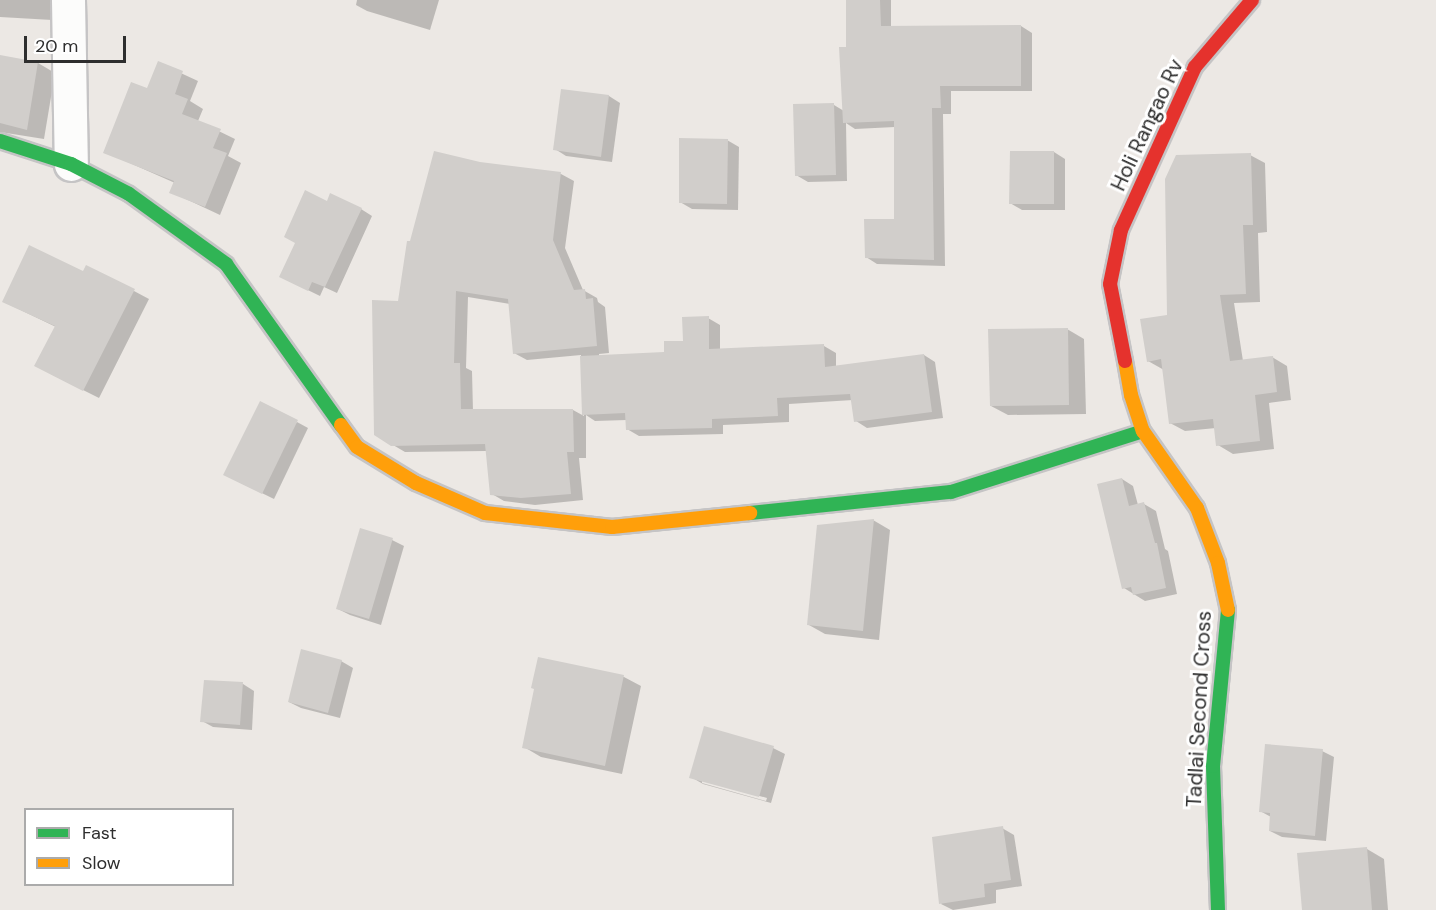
<!DOCTYPE html>
<style>
body{margin:0}
#map{position:relative;width:1436px;height:910px;overflow:hidden;background:#ece8e4;font-family:"DM Sans",sans-serif}
div>[style]{position:absolute}
.shadow>*{inset:0;background:#0003}
.building>*{inset:0;background:#d1cecb}
.roads{filter:drop-shadow(2px 0 #c5c4c5) drop-shadow(-2px 0 #c5c4c5) drop-shadow(0 2px #c5c4c5) drop-shadow(0 -2px #c5c4c5)}
.street>*{height:33px;margin:-16.5px;padding:0 16.5px;transform-origin:16.5px;border-radius:16.5px;background:#fcfcfb}
.fast>*{height:14px;margin:-7px;padding:0 7px;transform-origin:7px;border-radius:7px;background:#30b455}
.slow>*{height:14px;margin:-7px;padding:0 7px;transform-origin:7px;border-radius:7px;background:#ff9f0a}
.jam>*{height:14px;margin:-7px;padding:0 7px;transform-origin:7px;border-radius:7px;background:#e5322d}
span{translate:-50% -50%;white-space:nowrap;text-align:center;line-height:1.15;-webkit-text-stroke:6px #fff;paint-order:stroke}
.street-label{font-size:21px;color:#2e2e2e}
.legend{position:absolute;left:24px;top:808px;width:210px;height:78px;box-sizing:border-box;background:#fff;border:2px solid #ababab;margin:0;padding:8px 10px;list-style:none;font-size:18px;color:#2e2e2e}
.legend li{display:flex;align-items:center;gap:12px;height:30px}
.legend b{width:30px;border:2px solid #ababab}
.scale{position:absolute;left:24px;top:36px;width:102px;height:27px;box-sizing:border-box;border:3px solid #2e2e2e;border-top:0;padding-left:8px;font-size:18px;line-height:21px;white-space:nowrap;color:#2e2e2e;-webkit-text-stroke:4px #fff;paint-order:stroke}
</style>
<div id="map">
<div class="shadow">
<i style="clip-path:polygon(0 0,53px 0,52px 20px,0 17px)"></i>
<i style="clip-path:polygon(357px 0,439px 0,430px 30px,367px 11px,356px 5px)"></i>
<i style="clip-path:polygon(847px 0,891px 0,891px 28px,1021px 26px,1032px 33px,1032px 91px,951px 91px,951px 114px,943px 114px,945px 266px,877px 264px,866px 257px,896px 221px,895px 127px,855px 129px,846px 123px,847px 181px,808px 182px,796px 175px,834px 105px,844px 111px,848px 48px)"></i>
<i style="clip-path:polygon(0 57px,38px 63px,55px 73px,44px 139px,0 132px)"></i>
<i style="clip-path:polygon(159px 63px,198px 81px,190px 101px,203px 109px,198px 121px,235px 139px,228px 156px,241px 163px,220px 215px,171px 192px,175px 183px,105px 152px,148px 90px)"></i>
<i style="clip-path:polygon(562px 90px,609px 96px,620px 103px,612px 162px,566px 156px,555px 149px)"></i>
<i style="clip-path:polygon(727px 140px,739px 147px,738px 210px,692px 209px,680px 202px)"></i>
<i style="clip-path:polygon(1054px 152px,1065px 159px,1065px 210px,1022px 210px,1010px 203px)"></i>
<i style="clip-path:polygon(1250px 155px,1265px 163px,1267px 232px,1258px 233px,1260px 302px,1234px 303px,1243px 361px,1272px 357px,1287px 366px,1291px 400px,1269px 403px,1274px 449px,1233px 454px,1218px 445px,1216px 428px,1185px 431px,1170px 423px,1164px 370px,1148px 361px)"></i>
<i style="clip-path:polygon(evenodd,480px 164px,561px 174px,574px 181px,565px 248px,583px 290px,597px 298px,598px 302px,605px 307px,609px 353px,599px 354px,599px 356px,666px 353px,685px 342px,708px 318px,720px 325px,720px 350px,824px 346px,836px 353px,836px 367px,924px 355px,935px 362px,943px 418px,867px 428px,856px 421px,853px 400px,789px 404px,789px 422px,723px 425px,723px 434px,639px 436px,627px 429px,627px 420px,595px 421px,586px 415px,586px 458px,579px 458px,583px 500px,535px 505px,504px 501px,492px 494px,487px 451px,405px 452px,376px 435px,412px 243px,480px 164px,468px 297px,510px 304px,514px 353px,527px 360px,581px 355px,584px 416px,573px 410px,473px 411px,472px 371px,466px 368px,468px 297px)"></i>
<i style="clip-path:polygon(361px 209px,372px 216px,337px 293px,324px 287px,320px 296px,281px 277px)"></i>
<i style="clip-path:polygon(84px 273px,134px 291px,149px 299px,99px 398px,51px 374px,56px 327px,4px 302px)"></i>
<i style="clip-path:polygon(1067px 329px,1084px 339px,1086px 414px,1008px 415px,991px 406px)"></i>
<i style="clip-path:polygon(297px 422px,308px 428px,274px 499px,237px 481px)"></i>
<i style="clip-path:polygon(1122px 479px,1133px 486px,1138px 505px,1144px 504px,1156px 511px,1165px 549px,1168px 551px,1177px 594px,1145px 601px,1124px 588px)"></i>
<i style="clip-path:polygon(873px 520px,890px 530px,879px 640px,825px 634px,809px 625px)"></i>
<i style="clip-path:polygon(392px 540px,404px 546px,381px 625px,350px 615px,338px 609px)"></i>
<i style="clip-path:polygon(539px 658px,624px 677px,641px 686px,622px 774px,541px 757px,524px 747px,536px 689px)"></i>
<i style="clip-path:polygon(341px 661px,353px 668px,340px 718px,301px 708px,289px 702px)"></i>
<i style="clip-path:polygon(205px 682px,243px 684px,254px 691px,252px 730px,213px 727px,202px 721px)"></i>
<i style="clip-path:polygon(evenodd,773px 748px,785px 754px,771px 803px,703px 784px,691px 777px,773px 748px,702px 780px,767px 798px,766px 801px,702px 783px,702px 780px)"></i>
<i style="clip-path:polygon(1322px 751px,1334px 757px,1326px 841px,1282px 837px,1270px 831px,1271px 817px,1260px 811px)"></i>
<i style="clip-path:polygon(1002px 828px,1014px 835px,1022px 886px,996px 890px,996px 903px,953px 910px,941px 904px)"></i>
<i style="clip-path:polygon(1367px 849px,1384px 859px,1388px 910px,1304px 910px)"></i>
</div>
<div class="building">
<i style="clip-path:polygon(846px 0,880px 0,881px 26px,1021px 25px,1021px 86px,940px 86px,941px 108px,932px 108px,934px 260px,865px 258px,864px 219px,894px 219px,894px 121px,843px 123px,839px 47px,846px 47px)"></i>
<i style="clip-path:polygon(0 55px,38px 62px,27px 130px,0 123px)"></i>
<i style="clip-path:polygon(158px 61px,183px 71px,175px 94px,188px 99px,182px 114px,221px 129px,213px 148px,227px 153px,205px 207px,169px 193px,174px 181px,103px 153px,131px 82px,147px 88px)"></i>
<i style="clip-path:polygon(561px 89px,609px 95px,601px 157px,553px 150px)"></i>
<i style="clip-path:polygon(834px 103px,836px 175px,795px 176px,793px 104px)"></i>
<i style="clip-path:polygon(679px 138px,728px 139px,727px 204px,679px 203px)"></i>
<i style="clip-path:polygon(434px 151px,480px 162px,561px 172px,553px 240px,574px 290px,585px 289px,586px 299px,593px 298px,597px 346px,513px 354px,508px 299px,456px 291px,454px 363px,460px 363px,461px 409px,573px 409px,574px 452px,567px 452px,571px 494px,521px 498px,490px 495px,485px 444px,391px 446px,374px 435px,372px 300px,398px 301px,407px 241px,410px 241px)"></i>
<i style="clip-path:polygon(1010px 151px,1054px 151px,1054px 204px,1009px 204px)"></i>
<i style="clip-path:polygon(1251px 153px,1253px 225px,1243px 225px,1246px 294px,1220px 295px,1230px 361px,1273px 356px,1277px 392px,1255px 395px,1260px 441px,1216px 446px,1213px 419px,1169px 424px,1161px 359px,1147px 362px,1140px 319px,1167px 315px,1165px 179px,1176px 155px)"></i>
<i style="clip-path:polygon(305px 190px,327px 201px,330px 193px,362px 208px,325px 287px,312px 282px,308px 291px,279px 277px,295px 243px,284px 237px)"></i>
<i style="clip-path:polygon(29px 245px,83px 271px,86px 265px,135px 289px,83px 391px,34px 366px,55px 326px,2px 302px)"></i>
<i style="clip-path:polygon(709px 316px,709px 349px,824px 344px,825px 367px,924px 354px,932px 412px,854px 422px,850px 394px,777px 398px,778px 416px,712px 419px,712px 428px,626px 430px,625px 413px,582px 415px,580px 356px,664px 352px,664px 341px,683px 341px,682px 317px)"></i>
<i style="clip-path:polygon(1068px 328px,1069px 405px,990px 406px,988px 329px)"></i>
<i style="clip-path:polygon(260px 401px,298px 420px,262px 494px,223px 475px)"></i>
<i style="clip-path:polygon(1122px 478px,1129px 506px,1144px 502px,1155px 543px,1157px 543px,1166px 588px,1133px 595px,1131px 587px,1122px 589px,1097px 484px)"></i>
<i style="clip-path:polygon(874px 519px,863px 631px,807px 625px,817px 525px)"></i>
<i style="clip-path:polygon(360px 528px,393px 538px,369px 619px,336px 609px)"></i>
<i style="clip-path:polygon(301px 649px,342px 660px,328px 713px,288px 702px)"></i>
<i style="clip-path:polygon(538px 657px,624px 675px,605px 766px,522px 748px,534px 689px,531px 688px)"></i>
<i style="clip-path:polygon(204px 680px,243px 682px,240px 725px,200px 722px)"></i>
<i style="clip-path:polygon(704px 726px,774px 746px,759px 797px,689px 778px)"></i>
<i style="clip-path:polygon(1265px 744px,1323px 749px,1315px 836px,1269px 831px,1270px 813px,1259px 812px)"></i>
<i style="clip-path:polygon(1003px 826px,1011px 880px,984px 884px,985px 897px,939px 904px,932px 837px)"></i>
<i style="clip-path:polygon(1367px 847px,1372px 910px,1302px 910px,1297px 853px)"></i>
</div>
<div class="roads">
<div class="street">
<i style="left:68px;top:0;width:164px;rotate:89deg"></i>
</div>
<div class="fast">
<i style="left:0;top:141px;width:75px;rotate:17.9deg"></i>
<i style="left:71px;top:164px;width:65px;rotate:27.3deg"></i>
<i style="left:129px;top:194px;width:120px;rotate:35.8deg"></i>
<i style="left:226px;top:264px;width:198px;rotate:54.5deg"></i>
<i style="left:750px;top:513px;width:202px;rotate:-6deg"></i>
<i style="left:951px;top:492px;width:201px;rotate:-17.6deg"></i>
<i style="left:1218px;top:910px;width:144px;rotate:-92deg"></i>
<i style="left:1213px;top:766px;width:157px;rotate:-84.5deg"></i>
</div>
<div class="slow">
<i style="left:1125px;top:361px;width:35px;rotate:80deg"></i>
<i style="left:1131px;top:395px;width:38px;rotate:72deg"></i>
<i style="left:1143px;top:431px;width:94px;rotate:55deg"></i>
<i style="left:1197px;top:508px;width:59px;rotate:69.1deg"></i>
<i style="left:1218px;top:563px;width:48px;rotate:78deg"></i>
<i style="left:341px;top:425px;width:27px;rotate:54deg"></i>
<i style="left:357px;top:447px;width:69px;rotate:31.4deg"></i>
<i style="left:416px;top:483px;width:75px;rotate:23.5deg"></i>
<i style="left:485px;top:513px;width:128px;rotate:6.3deg"></i>
<i style="left:612px;top:527px;width:139px;rotate:-5.8deg"></i>
</div>
<div class="jam">
<i style="left:1125px;top:361px;width:78px;rotate:-101deg"></i>
<i style="left:1110px;top:284px;width:55px;rotate:-78.5deg"></i>
<i style="left:1121px;top:230px;width:179px;rotate:-65.6deg"></i>
<i style="left:1195px;top:67px;width:88px;rotate:-49.6deg"></i>
</div>
</div>
<div class="street-label">
<span style="left:1147px;top:125px;rotate:-65deg">Holi Rangao Rv</span>
<span style="left:1199px;top:709px;rotate:-87deg">Tadlai Second Cross</span>
</div>
<ul class="legend">
<li><b style="height:8px;background:#30b455"></b>Fast</li>
<li><b style="height:8px;background:#ff9f0a"></b>Slow</li>
</ul>
<div class="scale">20 m</div>
</div>
